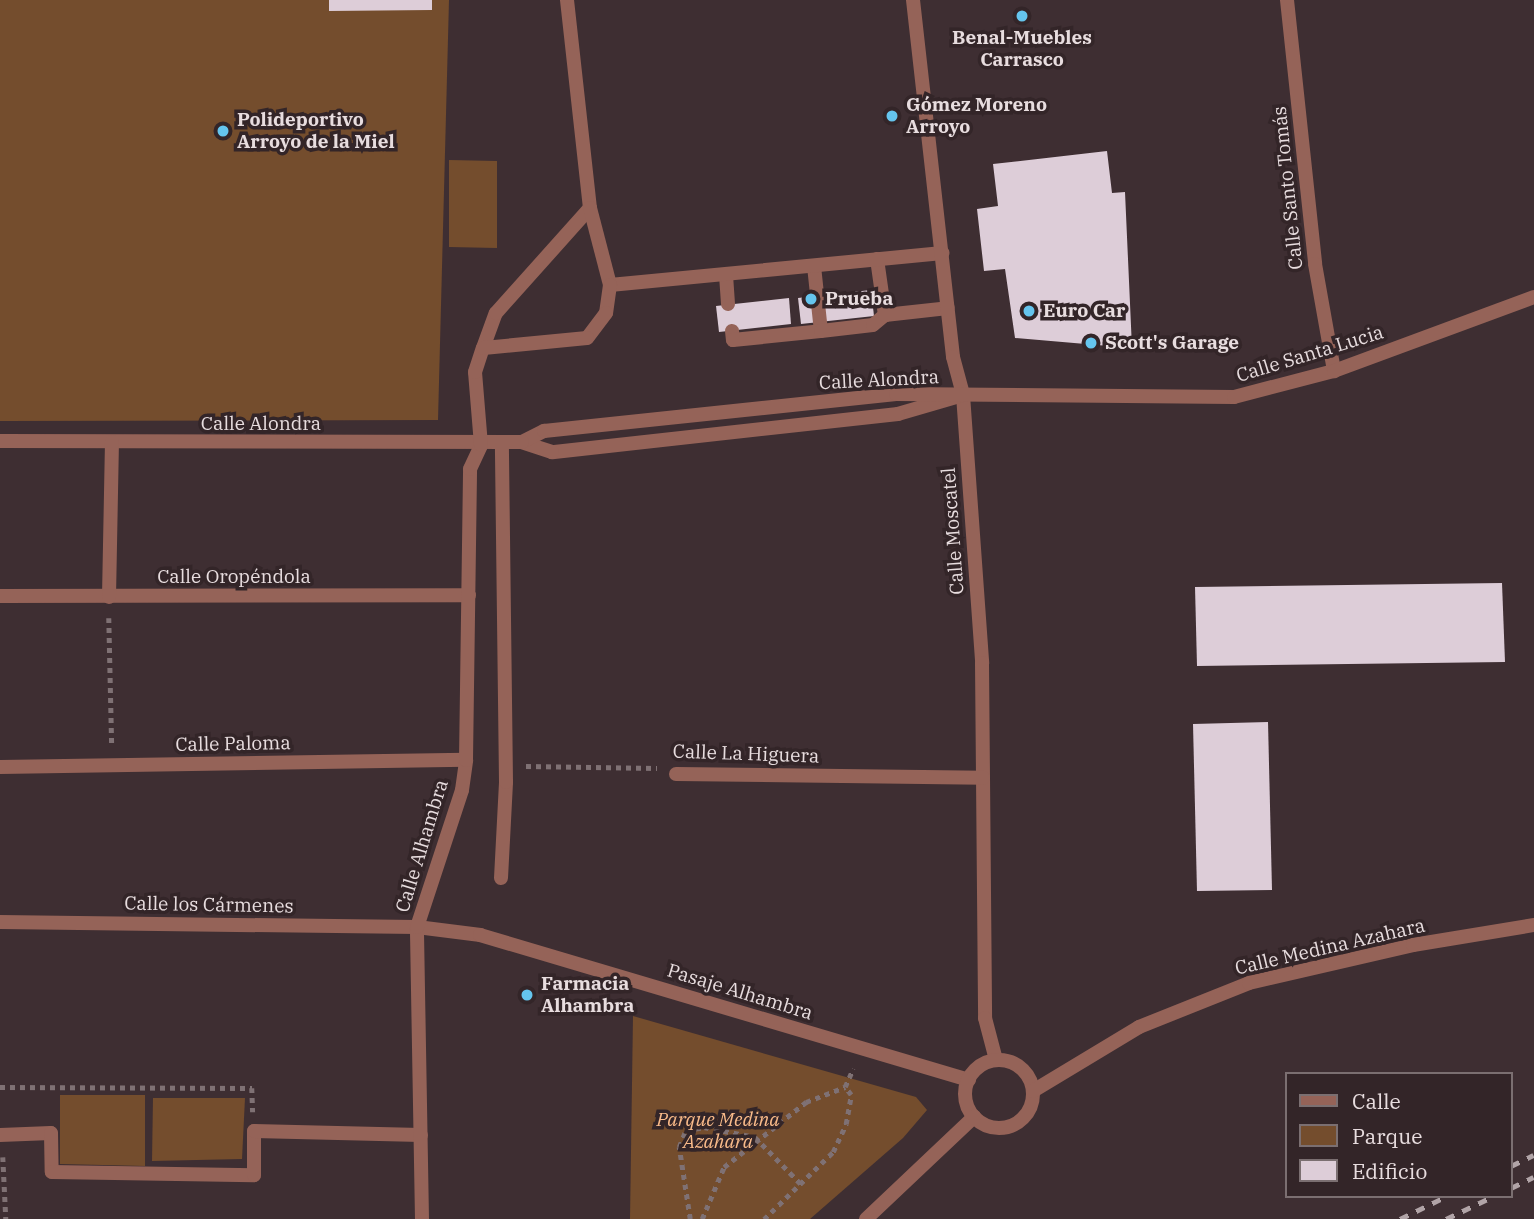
<!DOCTYPE html>
<meta charset="utf-8">
<style>
body{margin:0}
#map{position:relative;width:1534px;height:1219px;overflow:hidden;background:#3e2e32;font-family:"IBM Plex Serif",serif}
div>[style]{position:absolute}
.green>*{inset:0;background:#744d2d}
.building>*{inset:0;background:#ddcdd8}
.path>*{height:4.5px;margin-top:-2.25px;transform-origin:0;background:repeating-linear-gradient(90deg,#7f7174 0 5px,transparent 0 10px)}
.service>*{height:14px;margin:-7px;padding:0 7px;transform-origin:7px;border-radius:7px;background:#956358}
.pedestrian>*{height:14px;margin:-7px;padding:0 7px;transform-origin:7px;border-radius:7px;background:#956358}
.minor>*{height:14px;margin:-7px;padding:0 7px;transform-origin:7px;border-radius:7px;background:#956358}
.minor>.ring{margin:-7px;padding:0;box-sizing:content-box;background:none;border:14px solid #956358;border-radius:50%}
.rail>*{height:5px;margin-top:-2.5px;transform-origin:0;background:repeating-linear-gradient(90deg,#b1a4a7 0 9px,transparent 0 18px)}
.dots>*{width:19px;height:19px;translate:-50% -50%;box-sizing:border-box;border:4px solid #332528;border-radius:50%}
span{translate:-50% -50%;white-space:nowrap;text-align:center;line-height:1.15;-webkit-text-stroke:7px #332528;paint-order:stroke}
.poi-label{font-size:19px;color:#e8dddf;font-weight:700}
.left{translate:0 -50%;text-align:left}
.street-label{font-size:19px;color:#e8dddf}
.park-label{font-size:19px;color:#fabb8a;font-style:italic}
.legend{position:absolute;left:1285px;top:1072px;width:228px;height:126px;box-sizing:border-box;background:#332528;border:2px solid #7b6f71;margin:0;padding:9px 12px;list-style:none;font-size:21px;color:#e8dddf}
.legend li{display:flex;align-items:center;gap:14px;height:35px}
.legend b{width:35px;border:2px solid #7b6f71}
</style>
<div id="map">
<div class="green">
<i style="clip-path:polygon(0 0,449px 0,438px 420px,0 421px)"></i>
<i style="clip-path:polygon(449px 160px,497px 161px,497px 248px,449px 247px)"></i>
<i style="clip-path:polygon(633px 1016px,916px 1097px,927px 1110px,903px 1138px,810px 1219px,630px 1219px)"></i>
<i style="clip-path:polygon(60px 1095px,145px 1095px,145px 1166px,60px 1164px)"></i>
<i style="clip-path:polygon(153px 1098px,245px 1098px,242px 1159px,152px 1161px)"></i>
</div>
<div class="building">
<i style="clip-path:polygon(329px 0,432px 0,432px 10px,329px 11px)"></i>
<i style="clip-path:polygon(1107px 151px,1112px 193px,1125px 192px,1132px 348px,1015px 338px,1005px 269px,984px 271px,977px 209px,998px 206px,993px 164px)"></i>
<i style="clip-path:polygon(871px 290px,874px 316px,801px 324px,798px 298px)"></i>
<i style="clip-path:polygon(789px 298px,791px 324px,719px 332px,716px 306px)"></i>
<i style="clip-path:polygon(1502px 583px,1505px 662px,1197px 666px,1195px 587px)"></i>
<i style="clip-path:polygon(1268px 722px,1272px 890px,1197px 891px,1193px 724px)"></i>
</div>
<div class="path">
<i style="left:109px;top:618px;width:128px;rotate:88.7deg"></i>
<i style="left:526px;top:766px;width:131px;rotate:0.9deg"></i>
<i style="left:0;top:1087px;width:252px;rotate:0.2deg"></i>
<i style="left:252px;top:1088px;width:24px;rotate:88deg"></i>
<i style="left:3px;top:1157px;width:62px;rotate:87.2deg"></i>
<i style="left:690px;top:1219px;width:73px;rotate:-98.7deg"></i>
<i style="left:679px;top:1147px;width:18px;rotate:-68deg"></i>
<i style="left:686px;top:1130px;width:18px;rotate:-9deg"></i>
<i style="left:704px;top:1127px;width:52px;rotate:11.1deg"></i>
<i style="left:755px;top:1137px;width:69px;rotate:45.6deg"></i>
<i style="left:702px;top:1219px;width:56px;rotate:-67.1deg"></i>
<i style="left:724px;top:1167px;width:105px;rotate:-38.4deg"></i>
<i style="left:806px;top:1102px;width:42px;rotate:-21deg"></i>
<i style="left:845px;top:1087px;width:20px;rotate:-66deg"></i>
<i style="left:764px;top:1219px;width:96px;rotate:-44.2deg"></i>
<i style="left:833px;top:1152px;width:31px;rotate:-65deg"></i>
<i style="left:846px;top:1124px;width:29px;rotate:-80deg"></i>
<i style="left:851px;top:1095px;width:10px;rotate:-127deg"></i>
</div>
<div class="service">
<i style="left:877px;top:259px;width:57px;rotate:81.9deg"></i>
<i style="left:814px;top:266px;width:65px;rotate:83.9deg"></i>
<i style="left:726px;top:275px;width:29px;rotate:86deg"></i>
<i style="left:610px;top:285px;width:334px;rotate:-5.5deg"></i>
<i style="left:732px;top:331px;width:9px;rotate:84deg"></i>
<i style="left:733px;top:340px;width:88px;rotate:-5.8deg"></i>
<i style="left:821px;top:331px;width:52px;rotate:-6.6deg"></i>
<i style="left:873px;top:325px;width:16px;rotate:-40deg"></i>
<i style="left:885px;top:315px;width:63px;rotate:-6.3deg"></i>
<i style="left:501px;top:878px;width:96px;rotate:-87deg"></i>
<i style="left:506px;top:782px;width:339px;rotate:-90.7deg"></i>
</div>
<div class="pedestrian">
<i style="left:0;top:1135px;width:51px;rotate:-2.2deg"></i>
<i style="left:51px;top:1133px;width:39px;rotate:89deg"></i>
<i style="left:52px;top:1172px;width:202px;rotate:0.9deg"></i>
<i style="left:254px;top:1175px;width:44px;rotate:-90deg"></i>
<i style="left:254px;top:1131px;width:167px;rotate:1.4deg"></i>
</div>
<div class="minor">
<i style="left:567px;top:0;width:209px;rotate:83.7deg"></i>
<i style="left:913px;top:0;width:359px;rotate:83.6deg"></i>
<i style="left:953px;top:357px;width:39px;rotate:75deg"></i>
<i style="left:963px;top:395px;width:269px;rotate:85.9deg"></i>
<i style="left:982px;top:663px;width:355px;rotate:89.5deg"></i>
<i style="left:985px;top:1018px;width:43px;rotate:75.3deg"></i>
<i style="left:1287px;top:0;width:265px;rotate:83.9deg"></i>
<i style="left:1315px;top:264px;width:109px;rotate:79.9deg"></i>
<i style="left:963px;top:395px;width:68px;rotate:163.7deg"></i>
<i style="left:898px;top:414px;width:348px;rotate:173.7deg"></i>
<i style="left:552px;top:452px;width:32px;rotate:-162deg"></i>
<i style="left:522px;top:442px;width:25px;rotate:-27deg"></i>
<i style="left:544px;top:431px;width:354px;rotate:-6deg"></i>
<i style="left:896px;top:394px;width:338px;rotate:0.5deg"></i>
<i style="left:1234px;top:397px;width:103px;rotate:-14.6deg"></i>
<i style="left:1334px;top:371px;width:213px;rotate:-20.3deg"></i>
<i style="left:0;top:441px;width:522px;rotate:0.11deg"></i>
<i style="left:0;top:596px;width:469px;rotate:-0.1deg"></i>
<i style="left:109px;top:597px;width:155px;rotate:-88.9deg"></i>
<i style="left:0;top:767px;width:466px;rotate:-0.9deg"></i>
<i style="left:676px;top:774px;width:307px;rotate:0.7deg"></i>
<i style="left:0;top:922px;width:417px;rotate:0.7deg"></i>
<i style="left:417px;top:927px;width:64px;rotate:7.2deg"></i>
<i style="left:480px;top:935px;width:510px;rotate:16.52deg"></i>
<i class="ring" style="left:965px;top:1060px;width:54px;height:54px"></i>
<i style="left:1033px;top:1091px;width:124px;rotate:-31.1deg"></i>
<i style="left:1139px;top:1027px;width:118px;rotate:-21.8deg"></i>
<i style="left:1249px;top:983px;width:168px;rotate:-13deg"></i>
<i style="left:1413px;top:945px;width:123px;rotate:-9.4deg"></i>
<i style="left:422px;top:1219px;width:292px;rotate:-91deg"></i>
<i style="left:417px;top:927px;width:144px;rotate:-71.8deg"></i>
<i style="left:462px;top:790px;width:30px;rotate:-82deg"></i>
<i style="left:466px;top:760px;width:291px;rotate:-89.2deg"></i>
<i style="left:470px;top:469px;width:26px;rotate:-65deg"></i>
<i style="left:481px;top:445px;width:73px;rotate:-94.7deg"></i>
<i style="left:475px;top:372px;width:25px;rotate:-72deg"></i>
<i style="left:483px;top:348px;width:37px;rotate:-70deg"></i>
<i style="left:496px;top:313px;width:141px;rotate:-48.2deg"></i>
<i style="left:590px;top:208px;width:80px;rotate:75.4deg"></i>
<i style="left:610px;top:285px;width:28px;rotate:98deg"></i>
<i style="left:606px;top:313px;width:31px;rotate:127deg"></i>
<i style="left:587px;top:338px;width:104px;rotate:174.5deg"></i>
<i style="left:866px;top:1219px;width:149px;rotate:-43.4deg"></i>
</div>
<div class="rail">
<i style="left:1511px;top:1166px;width:25px;rotate:-26deg"></i>
<i style="left:1511px;top:1188px;width:25px;rotate:-26deg"></i>
<i style="left:1400px;top:1219px;width:52px;rotate:-26.1deg"></i>
<i style="left:1446px;top:1219px;width:53px;rotate:-25.6deg"></i>
</div>
<div class="dots">
<i style="left:1022px;top:16px;background:#65c5ee"></i>
<i style="left:892px;top:116px;background:#65c5ee"></i>
<i style="left:223px;top:131px;background:#65c5ee"></i>
<i style="left:811px;top:299px;background:#65c5ee"></i>
<i style="left:1029px;top:311px;background:#65c5ee"></i>
<i style="left:1091px;top:343px;background:#65c5ee"></i>
<i style="left:527px;top:995px;background:#65c5ee"></i>
</div>
<div class="poi-label">
<span style="left:1022px;top:49px">Benal-Muebles<br>Carrasco</span>
<span class="left" style="left:906px;top:116px">Gómez Moreno<br>Arroyo</span>
<span class="left" style="left:237px;top:131px">Polideportivo<br>Arroyo de la Miel</span>
<span class="left" style="left:825px;top:299px">Prueba</span>
<span class="left" style="left:1043px;top:311px">Euro Car</span>
<span class="left" style="left:1105px;top:343px">Scott's Garage</span>
<span class="left" style="left:541px;top:995px">Farmacia<br>Alhambra</span>
</div>
<div class="street-label">
<span style="left:1288px;top:188px;rotate:-96deg">Calle Santo Tomás</span>
<span style="left:1310px;top:354px;rotate:-17deg">Calle Santa Lucia</span>
<span style="left:879px;top:380px;rotate:-3deg">Calle Alondra</span>
<span style="left:261px;top:424px">Calle Alondra</span>
<span style="left:953px;top:531px;rotate:-94deg">Calle Moscatel</span>
<span style="left:234px;top:577px">Calle Oropéndola</span>
<span style="left:233px;top:744px;rotate:-1deg">Calle Paloma</span>
<span style="left:746px;top:754px;rotate:2deg">Calle La Higuera</span>
<span style="left:422px;top:846px;rotate:-73deg">Calle Alhambra</span>
<span style="left:209px;top:905px;rotate:1deg">Calle los Cármenes</span>
<span style="left:1330px;top:947px;rotate:-13deg">Calle Medina Azahara</span>
<span style="left:740px;top:992px;rotate:17deg">Pasaje Alhambra</span>
</div>
<div class="park-label">
<span style="left:718px;top:1131px">Parque Medina<br>Azahara</span>
</div>
<ul class="legend">
<li><b style="height:9px;background:#956358"></b>Calle</li>
<li><b style="height:19px;background:#744d2d"></b>Parque</li>
<li><b style="height:19px;background:#ddcdd8"></b>Edificio</li>
</ul>
</div>
